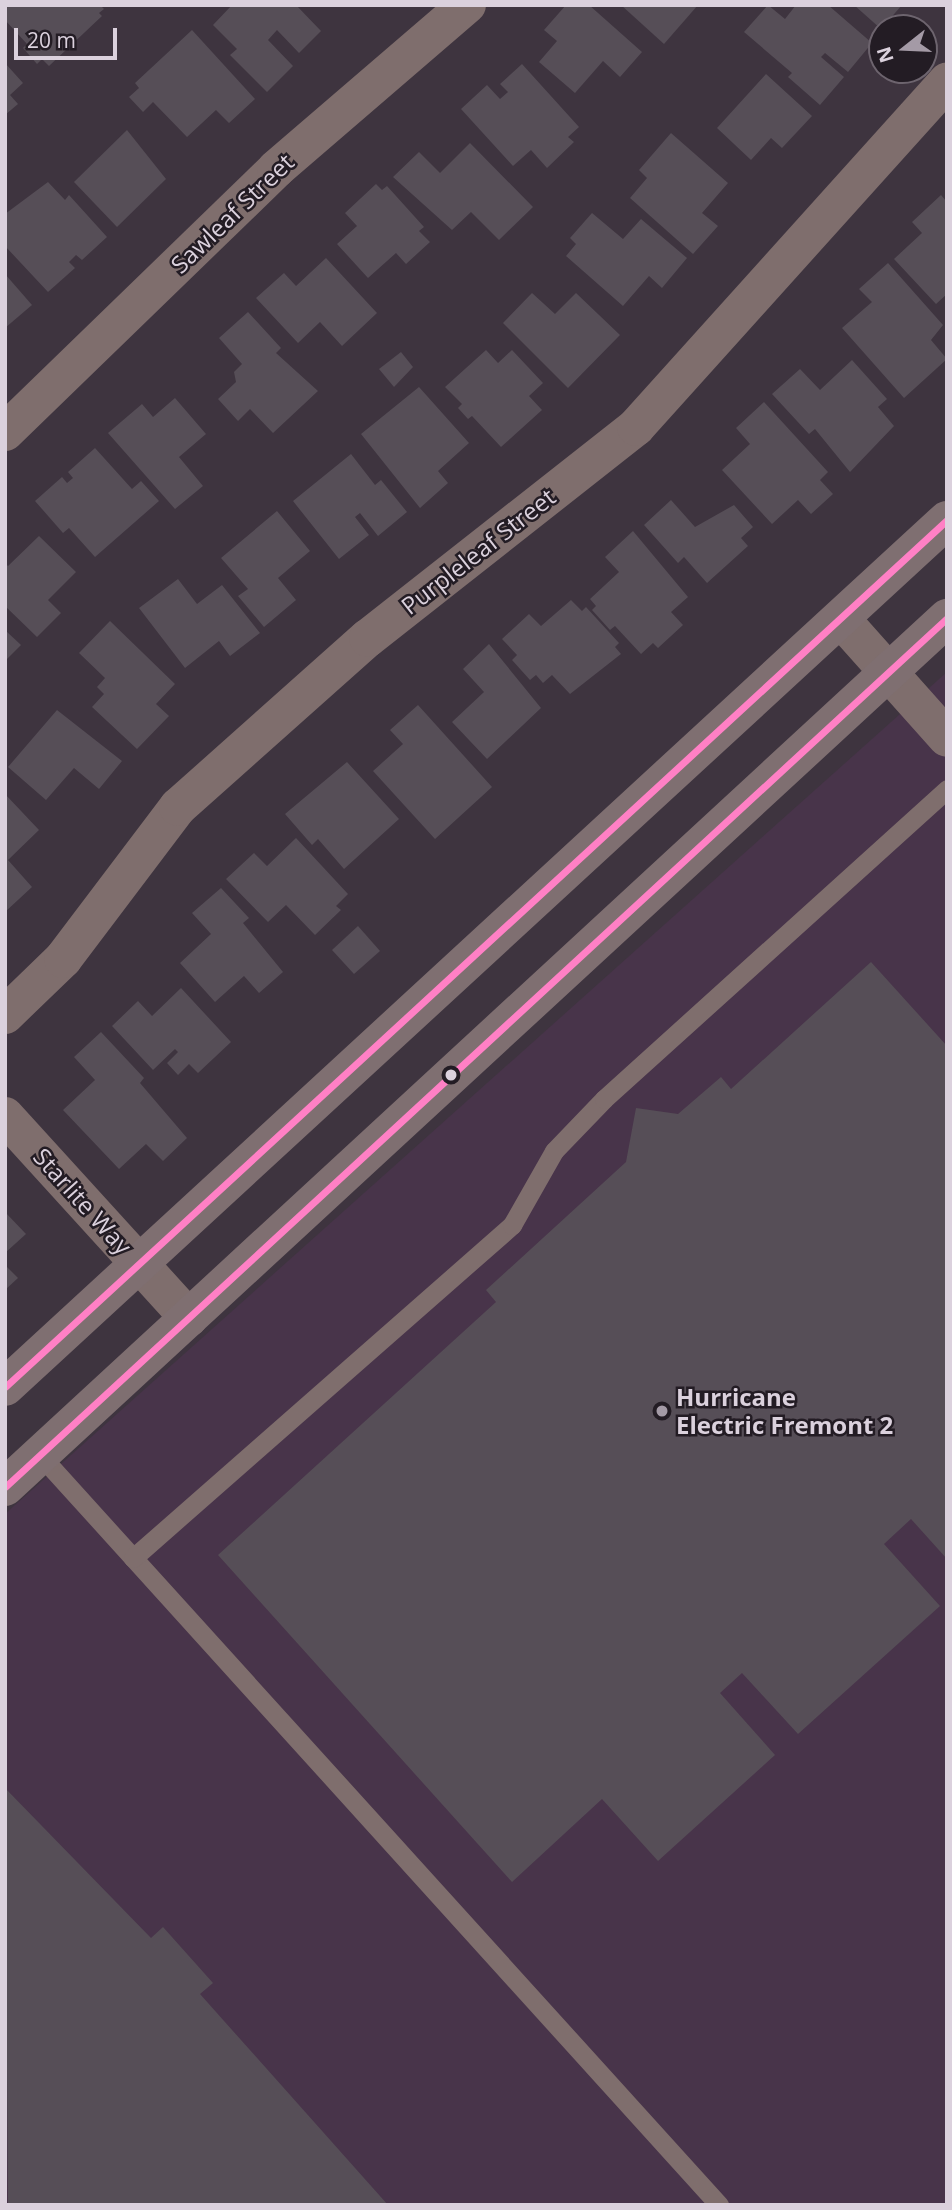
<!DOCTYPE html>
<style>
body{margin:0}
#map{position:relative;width:952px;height:2210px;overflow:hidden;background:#3e343f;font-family:"Open Sans",sans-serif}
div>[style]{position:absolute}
.built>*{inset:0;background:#48344a}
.building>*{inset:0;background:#564e57}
.service>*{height:19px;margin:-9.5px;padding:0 9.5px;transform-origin:9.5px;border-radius:9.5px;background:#7f6e6d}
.minor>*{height:38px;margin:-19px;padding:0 19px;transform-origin:19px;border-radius:19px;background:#7f6e6d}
.primary>*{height:38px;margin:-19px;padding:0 19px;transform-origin:19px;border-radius:19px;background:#7f6f71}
.bus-1>*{height:7px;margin:-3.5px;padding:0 3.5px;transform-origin:3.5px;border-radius:3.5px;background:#ff80c5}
.dots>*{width:19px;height:19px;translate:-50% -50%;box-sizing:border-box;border:4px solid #231c24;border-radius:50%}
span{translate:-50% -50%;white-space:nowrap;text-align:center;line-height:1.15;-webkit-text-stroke:5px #231c24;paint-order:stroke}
.street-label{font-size:24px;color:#dbd1dd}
.poi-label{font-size:24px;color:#dbd1dd;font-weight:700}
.left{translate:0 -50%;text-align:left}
.frame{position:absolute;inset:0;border:7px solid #dbd1dd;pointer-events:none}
.north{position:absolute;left:868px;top:14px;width:70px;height:70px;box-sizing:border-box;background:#231c24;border:2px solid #6d646e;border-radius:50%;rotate:252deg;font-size:19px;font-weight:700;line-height:28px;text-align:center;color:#dbd1dd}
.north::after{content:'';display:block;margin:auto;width:24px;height:32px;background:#a49aa6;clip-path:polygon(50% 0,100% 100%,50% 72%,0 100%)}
.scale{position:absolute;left:14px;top:28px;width:103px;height:32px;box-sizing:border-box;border:4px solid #dbd1dd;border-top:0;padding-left:9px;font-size:21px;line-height:24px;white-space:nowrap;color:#dbd1dd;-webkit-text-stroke:5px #231c24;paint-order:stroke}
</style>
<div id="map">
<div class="built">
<i style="clip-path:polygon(947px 672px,947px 2205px,5px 2205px,5px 1514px)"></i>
</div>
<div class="building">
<i style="clip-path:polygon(5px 5px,100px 5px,104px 9px,99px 13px,102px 16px,49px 66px,42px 59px,37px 64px,23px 48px,27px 44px,5px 20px)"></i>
<i style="clip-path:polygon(232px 5px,296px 5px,321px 31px,299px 53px,277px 30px,268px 40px,293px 66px,267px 92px,230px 55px,237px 49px,213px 25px)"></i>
<i style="clip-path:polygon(566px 5px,589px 5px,642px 52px,620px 77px,603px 61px,575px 93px,539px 62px,557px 41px,544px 30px)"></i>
<i style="clip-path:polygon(621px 5px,698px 5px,664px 44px)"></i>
<i style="clip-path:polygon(768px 5px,785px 19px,796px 5px,828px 5px,872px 43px,848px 72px,825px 53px,821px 57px,844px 77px,820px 105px,788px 77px,792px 73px,744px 32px)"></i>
<i style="clip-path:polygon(854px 5px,902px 5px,881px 29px)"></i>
<i style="clip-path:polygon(192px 30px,255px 99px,229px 123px,216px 110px,187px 137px,153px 102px,143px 112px,129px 97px,139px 88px,135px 83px)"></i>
<i style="clip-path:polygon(5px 63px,23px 83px,10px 95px,18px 104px,5px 115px)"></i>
<i style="clip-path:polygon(522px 64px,579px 127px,568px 137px,574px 142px,547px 168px,531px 150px,513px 166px,461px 109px,487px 85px,500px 99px,508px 92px,500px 84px)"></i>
<i style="clip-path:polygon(766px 74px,812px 116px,782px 148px,771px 138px,751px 160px,717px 128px)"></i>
<i style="clip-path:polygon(127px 130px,166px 179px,117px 227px,74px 182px)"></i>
<i style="clip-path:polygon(671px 133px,728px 183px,702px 213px,718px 226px,693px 254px,630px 198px,647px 178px,639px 170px)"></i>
<i style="clip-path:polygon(470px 143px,533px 207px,499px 240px,471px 212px,452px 230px,393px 177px,419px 152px,440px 173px)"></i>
<i style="clip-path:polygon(48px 182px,65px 200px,69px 195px,107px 237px,82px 260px,76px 255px,69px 262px,75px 268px,48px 292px,5px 246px,5px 214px)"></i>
<i style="clip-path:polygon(376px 184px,382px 190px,387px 186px,424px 227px,419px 231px,430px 242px,406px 264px,396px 253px,368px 278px,337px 244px,357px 226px,345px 213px)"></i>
<i style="clip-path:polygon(941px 195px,947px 202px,947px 294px,936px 304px,894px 259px,922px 233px,912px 222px)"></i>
<i style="clip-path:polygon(592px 213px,623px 239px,641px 219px,687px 258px,662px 288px,649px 276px,623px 306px,566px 256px,576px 244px,570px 238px)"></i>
<i style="clip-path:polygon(326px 258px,377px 313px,342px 346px,320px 322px,298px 343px,256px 298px,284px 273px,296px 286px)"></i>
<i style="clip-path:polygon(888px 263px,943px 325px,931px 340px,947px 359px,904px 398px,842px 328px,872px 302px,859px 289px)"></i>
<i style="clip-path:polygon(5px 274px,32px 305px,5px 328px)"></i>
<i style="clip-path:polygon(532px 293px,555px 314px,576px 293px,620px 335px,568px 388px,503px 323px)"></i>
<i style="clip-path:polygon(248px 312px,281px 348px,276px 353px,318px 391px,273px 433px,250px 409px,238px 421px,218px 399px,236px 382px,234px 372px,242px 364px,219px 338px)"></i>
<i style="clip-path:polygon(486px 350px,498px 363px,512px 350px,543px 383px,529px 396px,542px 410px,501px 447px,472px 416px,468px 419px,458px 408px,462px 404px,445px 387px)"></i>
<i style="clip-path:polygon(401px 352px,413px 367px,394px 387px,379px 369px)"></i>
<i style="clip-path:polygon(852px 360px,887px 399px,878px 407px,894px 426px,850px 472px,815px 429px,809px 434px,772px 394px,800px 369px,820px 390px)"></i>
<i style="clip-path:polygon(419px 387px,469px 443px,438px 471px,448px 483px,420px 508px,361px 434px)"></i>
<i style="clip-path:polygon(175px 398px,206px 434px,179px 457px,203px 486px,175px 509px,108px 433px,142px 404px,153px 417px)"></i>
<i style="clip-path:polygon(764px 402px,828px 472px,820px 480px,833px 494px,811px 514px,798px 500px,772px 524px,722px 470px,750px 444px,736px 428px)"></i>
<i style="clip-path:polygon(95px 448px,132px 489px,141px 481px,159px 501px,95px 557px,69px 528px,63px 533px,35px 501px,62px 477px,67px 483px,73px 478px,68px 472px)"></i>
<i style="clip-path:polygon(351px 454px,375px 485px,381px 480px,407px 512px,378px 536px,360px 513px,355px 517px,369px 535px,339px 559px,293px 501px)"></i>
<i style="clip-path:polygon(671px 500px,695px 527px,734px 505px,753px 527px,741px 538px,748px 546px,707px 583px,684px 557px,678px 563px,644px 525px)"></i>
<i style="clip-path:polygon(277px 511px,310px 551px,278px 578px,296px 600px,264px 627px,238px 596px,248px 589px,221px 558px)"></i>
<i style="clip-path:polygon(633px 531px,688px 597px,671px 612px,683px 625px,658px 648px,653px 643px,641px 654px,615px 626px,610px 630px,592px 610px,596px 606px,590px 599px,619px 572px,605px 557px)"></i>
<i style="clip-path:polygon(39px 536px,76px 572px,48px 600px,61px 613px,37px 637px,5px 606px,5px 563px,8px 566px)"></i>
<i style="clip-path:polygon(178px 579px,197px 604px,222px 585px,260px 633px,230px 656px,219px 641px,185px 668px,139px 608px)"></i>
<i style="clip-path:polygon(571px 600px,582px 611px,586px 607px,619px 643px,615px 647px,621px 654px,570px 694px,552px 675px,543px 683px,536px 675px,530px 680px,512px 660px,517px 655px,502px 639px,529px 614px,541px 626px)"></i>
<i style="clip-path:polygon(110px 621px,175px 684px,156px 704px,169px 716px,137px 749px,92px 707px,104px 694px,97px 687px,105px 678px,79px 653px)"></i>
<i style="clip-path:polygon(5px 630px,21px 645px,5px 661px)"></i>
<i style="clip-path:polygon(489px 644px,541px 708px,487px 759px,452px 722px,484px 692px,463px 669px)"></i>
<i style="clip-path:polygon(418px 705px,492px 787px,435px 839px,373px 771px,403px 744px,390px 730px)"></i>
<i style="clip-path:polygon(57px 710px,122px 761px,99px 789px,74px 768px,46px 800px,8px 767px)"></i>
<i style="clip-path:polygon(347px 762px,399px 819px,344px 869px,318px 839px,312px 845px,285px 814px)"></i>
<i style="clip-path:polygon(5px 794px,39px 830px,8px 860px,32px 887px,5px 912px)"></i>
<i style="clip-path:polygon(296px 838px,348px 894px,336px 906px,341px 910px,315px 935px,286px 905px,268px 922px,226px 879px,254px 853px,267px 866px)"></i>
<i style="clip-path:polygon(221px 888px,249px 918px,243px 923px,283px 972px,259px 993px,244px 976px,215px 1002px,180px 963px,211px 934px,192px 913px)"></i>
<i style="clip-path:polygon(358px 926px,380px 951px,354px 974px,332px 950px)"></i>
<i style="clip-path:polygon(871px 962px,947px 1046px,947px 1559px,911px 1519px,884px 1544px,940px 1606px,798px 1734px,742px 1673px,720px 1693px,775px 1755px,658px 1861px,602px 1799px,512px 1882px,218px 1555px,496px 1302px,486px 1290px,626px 1162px,636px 1108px,678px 1114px,721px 1077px,731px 1089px)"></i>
<i style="clip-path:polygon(181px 988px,231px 1042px,198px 1073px,189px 1064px,178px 1075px,167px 1063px,178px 1052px,175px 1049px,153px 1070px,112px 1026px,138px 1001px,152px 1016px)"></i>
<i style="clip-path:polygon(101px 1032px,144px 1078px,140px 1083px,187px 1138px,163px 1161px,146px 1144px,119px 1169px,63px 1110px,95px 1080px,74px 1057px)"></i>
<i style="clip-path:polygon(5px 1212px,26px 1234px,5px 1253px)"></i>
<i style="clip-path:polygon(5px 1265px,18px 1278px,5px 1290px)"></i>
<i style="clip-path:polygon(5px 1788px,151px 1938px,163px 1927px,213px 1983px,200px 1994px,388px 2205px,8px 2205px)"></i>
</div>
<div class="service">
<i style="left:40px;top:1455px;width:1012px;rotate:47.84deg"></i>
<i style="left:133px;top:1558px;width:505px;rotate:-41.3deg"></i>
<i style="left:512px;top:1225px;width:85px;rotate:-60.4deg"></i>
<i style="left:554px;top:1151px;width:72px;rotate:-46.1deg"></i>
<i style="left:604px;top:1099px;width:462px;rotate:-42.1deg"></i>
</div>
<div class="minor">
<i style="left:5px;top:432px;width:378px;rotate:-44.1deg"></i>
<i style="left:276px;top:169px;width:252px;rotate:-40.7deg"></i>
<i style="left:841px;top:619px;width:159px;rotate:48.3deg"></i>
<i style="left:5px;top:1015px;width:81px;rotate:-44deg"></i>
<i style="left:63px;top:959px;width:191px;rotate:-52.9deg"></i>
<i style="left:178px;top:807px;width:254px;rotate:-41.7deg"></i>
<i style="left:368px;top:638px;width:341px;rotate:-38.2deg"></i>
<i style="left:636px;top:427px;width:465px;rotate:-48deg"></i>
<i style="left:5px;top:1116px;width:273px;rotate:47.7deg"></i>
</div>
<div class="primary">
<i style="left:5px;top:1387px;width:1280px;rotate:-42.63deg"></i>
<i style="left:5px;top:1487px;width:1282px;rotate:-42.69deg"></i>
</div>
<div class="bus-1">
<i style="left:5px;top:1387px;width:1280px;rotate:-42.63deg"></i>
<i style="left:5px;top:1487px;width:1282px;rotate:-42.69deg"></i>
</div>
<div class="dots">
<i style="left:451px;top:1075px;background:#dbd1dd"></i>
<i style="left:662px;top:1411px;background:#a49aa6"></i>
</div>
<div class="street-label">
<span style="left:232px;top:213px;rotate:-44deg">Sawleaf Street</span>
<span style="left:478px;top:551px;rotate:-38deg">Purpleleaf Street</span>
<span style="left:83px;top:1201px;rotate:48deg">Starlite Way</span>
</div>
<div class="poi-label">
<span class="left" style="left:676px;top:1411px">Hurricane<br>Electric Fremont 2</span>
</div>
<div class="frame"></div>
<div class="north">N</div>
<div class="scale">20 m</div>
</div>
